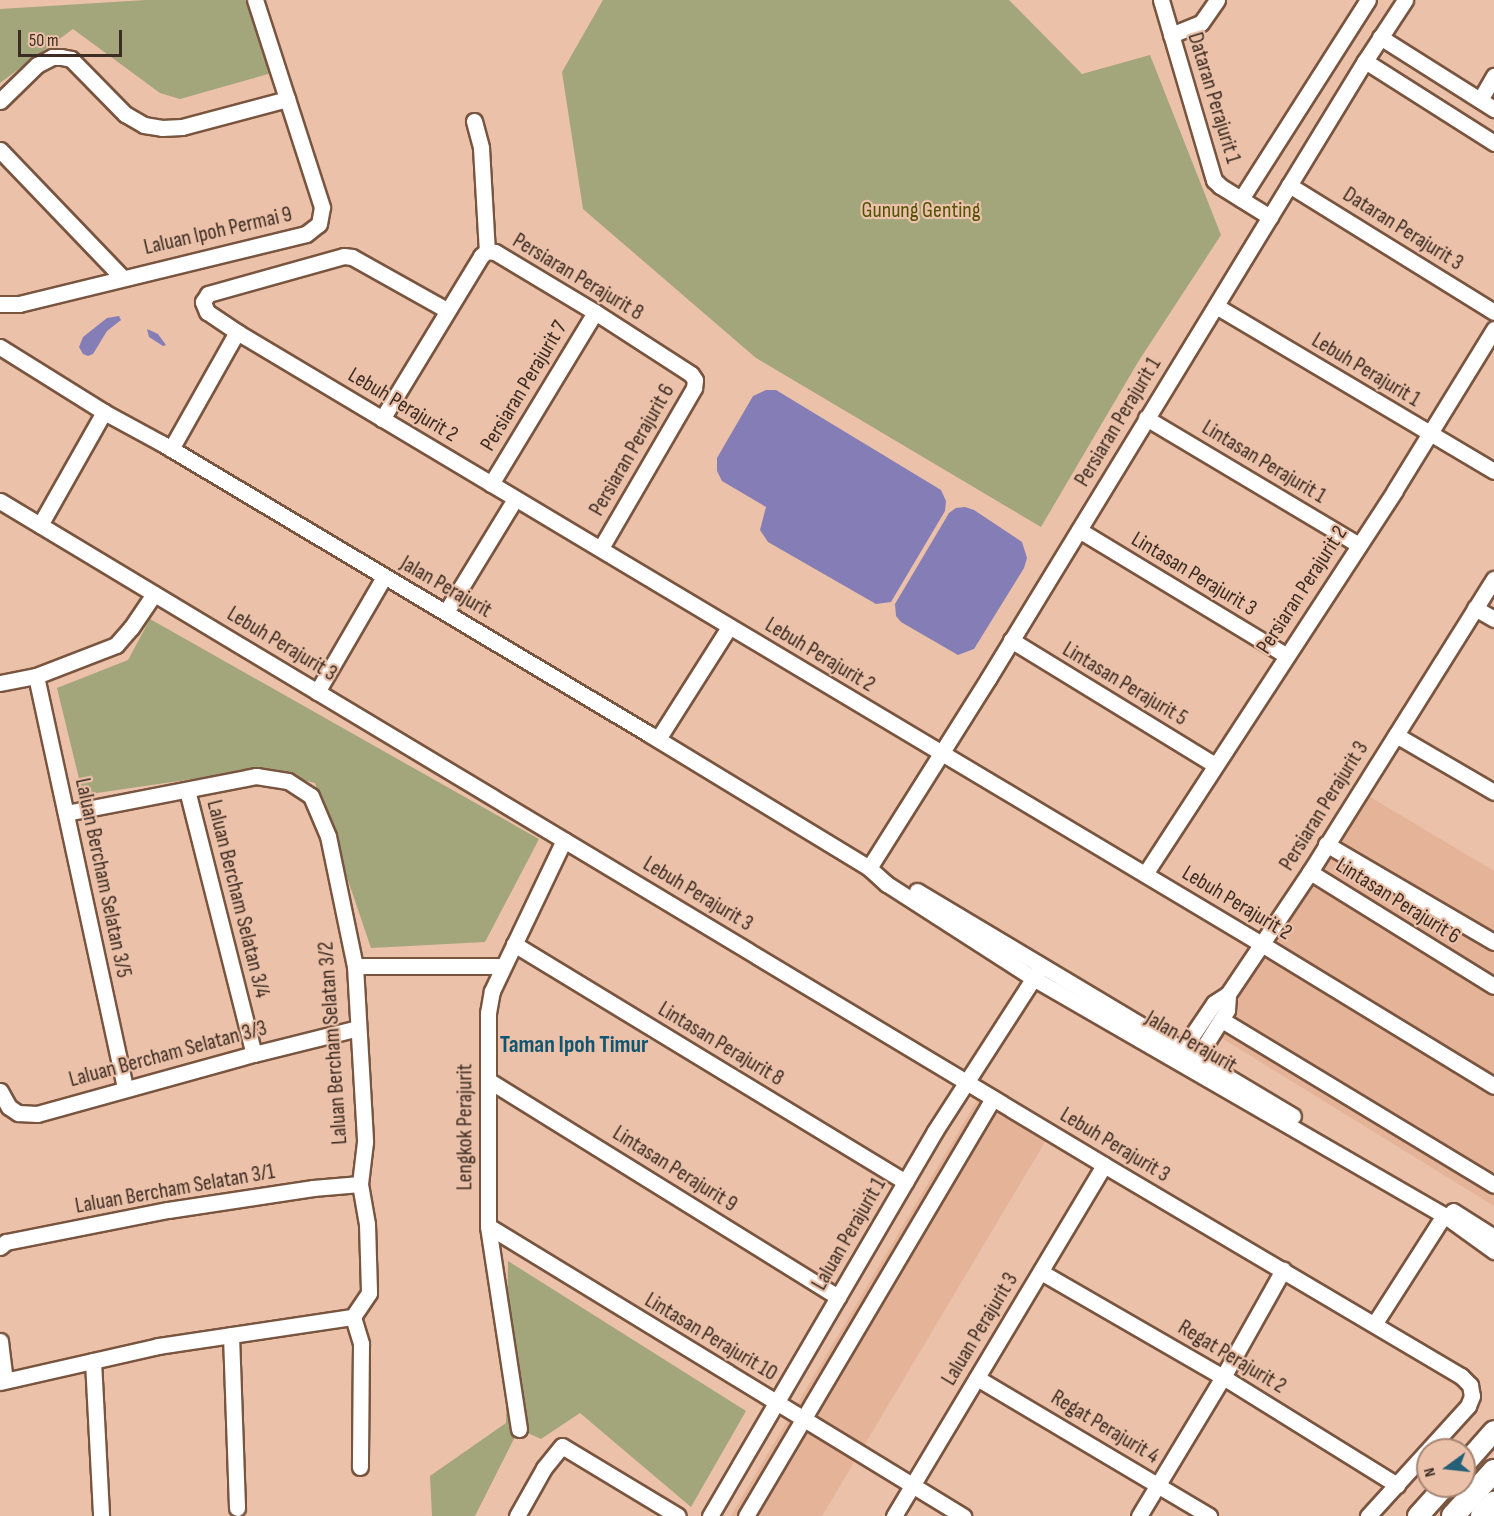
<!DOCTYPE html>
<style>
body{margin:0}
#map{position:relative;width:1494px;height:1516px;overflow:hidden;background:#ebc1a9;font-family:"Sofia Sans Condensed",sans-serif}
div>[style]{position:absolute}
.built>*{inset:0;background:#e4b398}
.green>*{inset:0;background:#a3a57b}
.water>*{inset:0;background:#857db5}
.roads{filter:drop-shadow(2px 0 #795540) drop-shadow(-2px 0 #795540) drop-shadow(0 2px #795540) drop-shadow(0 -2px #795540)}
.minor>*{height:15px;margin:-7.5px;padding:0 7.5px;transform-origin:7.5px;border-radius:7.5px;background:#fff}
.major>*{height:20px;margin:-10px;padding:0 10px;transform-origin:10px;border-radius:10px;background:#fff}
.highway>*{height:22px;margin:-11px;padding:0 11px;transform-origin:11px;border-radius:11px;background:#fff}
span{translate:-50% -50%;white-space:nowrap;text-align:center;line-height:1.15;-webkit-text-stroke:4.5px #ebc1a9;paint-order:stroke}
.street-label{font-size:22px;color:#3c2c23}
.park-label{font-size:22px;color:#515204}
.neighbourhood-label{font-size:24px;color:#0d5571;font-weight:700}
.north{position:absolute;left:1416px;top:1438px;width:60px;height:60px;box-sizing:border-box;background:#ebc1a9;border:2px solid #a58573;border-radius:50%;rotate:255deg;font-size:16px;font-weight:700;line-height:24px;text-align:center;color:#3c2c23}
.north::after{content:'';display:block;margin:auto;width:21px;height:27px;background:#265f78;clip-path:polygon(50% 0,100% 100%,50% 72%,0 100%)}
.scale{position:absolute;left:18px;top:30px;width:104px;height:27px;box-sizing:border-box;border:3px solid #3c2c23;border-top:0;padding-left:8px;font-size:18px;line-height:21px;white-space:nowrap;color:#3c2c23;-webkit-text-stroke:4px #ebc1a9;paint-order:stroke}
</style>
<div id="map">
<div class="built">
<i style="clip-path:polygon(1357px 789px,1494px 871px,1494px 1206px,1207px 1029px)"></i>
<i style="clip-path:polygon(981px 1094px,1051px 1132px,822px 1516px,731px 1516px)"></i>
</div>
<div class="green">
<i style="clip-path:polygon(146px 0,245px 0,275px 72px,180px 99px,160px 93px,73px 29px,0 83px,0 9px)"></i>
<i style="clip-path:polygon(603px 0,1009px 0,1082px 74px,1150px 55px,1221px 235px,1138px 362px,1041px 527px,756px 358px,583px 209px,562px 72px)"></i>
<i style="clip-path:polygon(150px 619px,539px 839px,485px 942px,371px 948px,315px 783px,261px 769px,83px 795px,57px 688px,128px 660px)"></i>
<i style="clip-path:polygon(508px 1261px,746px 1411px,691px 1507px,580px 1413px,541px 1439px,519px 1429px,475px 1516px,432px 1516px,430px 1476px,506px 1423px)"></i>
</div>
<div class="water">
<i style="clip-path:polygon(119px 316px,121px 320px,107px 331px,93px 354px,88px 356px,83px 354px,79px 347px,83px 337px,107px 318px)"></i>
<i style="clip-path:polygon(147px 329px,158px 334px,166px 345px,163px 346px,149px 337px)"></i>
<i style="clip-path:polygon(766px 390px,776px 390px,941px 490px,946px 501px,945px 511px,891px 602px,876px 604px,768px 542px,760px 530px,766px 507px,722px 481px,717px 471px,717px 458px,753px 396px)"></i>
<i style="clip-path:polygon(965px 507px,974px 510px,1022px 542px,1027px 558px,1024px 568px,974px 649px,958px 655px,901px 622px,896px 616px,895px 604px,949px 513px,956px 508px)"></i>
</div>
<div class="roads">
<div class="minor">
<i style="left:1161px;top:0;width:188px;rotate:73.6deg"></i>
<i style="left:1214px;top:180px;width:8px;rotate:45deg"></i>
<i style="left:1220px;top:186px;width:59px;rotate:31.8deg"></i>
<i style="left:1171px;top:35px;width:32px;rotate:-22deg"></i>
<i style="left:1201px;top:23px;width:28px;rotate:-55deg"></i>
<i style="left:1380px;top:37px;width:135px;rotate:32.3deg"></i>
<i style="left:1365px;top:61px;width:153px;rotate:32.4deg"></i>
<i style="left:1480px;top:100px;width:28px;rotate:-60deg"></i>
<i style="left:0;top:101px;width:52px;rotate:-44.2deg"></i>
<i style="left:37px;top:65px;width:17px;rotate:-28deg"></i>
<i style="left:52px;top:57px;width:9px"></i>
<i style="left:61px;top:57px;width:10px;rotate:11deg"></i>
<i style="left:71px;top:59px;width:77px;rotate:45.5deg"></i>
<i style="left:125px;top:114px;width:22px;rotate:30deg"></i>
<i style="left:144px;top:125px;width:18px;rotate:9deg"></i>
<i style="left:162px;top:128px;width:20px;rotate:-3deg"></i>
<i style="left:182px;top:127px;width:109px;rotate:-14.9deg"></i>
<i style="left:474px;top:121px;width:28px;rotate:75deg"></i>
<i style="left:481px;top:148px;width:103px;rotate:86.7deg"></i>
<i style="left:0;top:150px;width:176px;rotate:46.2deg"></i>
<i style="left:1289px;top:185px;width:241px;rotate:31.8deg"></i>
<i style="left:1241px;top:199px;width:236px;rotate:-57.5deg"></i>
<i style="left:0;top:304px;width:19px"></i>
<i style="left:19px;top:304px;width:295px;rotate:-13.7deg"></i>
<i style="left:306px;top:234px;width:16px;rotate:-38deg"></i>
<i style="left:319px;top:224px;width:17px;rotate:-80deg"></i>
<i style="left:322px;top:207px;width:218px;rotate:-107.9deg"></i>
<i style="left:1216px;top:306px;width:323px;rotate:30.7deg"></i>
<i style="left:237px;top:332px;width:36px;rotate:-146deg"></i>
<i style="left:207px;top:312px;width:11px;rotate:-112deg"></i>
<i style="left:203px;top:302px;width:9px;rotate:-58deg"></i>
<i style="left:208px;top:294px;width:141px;rotate:-15.6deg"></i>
<i style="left:344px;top:256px;width:8px;rotate:7deg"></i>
<i style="left:352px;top:257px;width:109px;rotate:29.2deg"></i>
<i style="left:0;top:347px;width:123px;rotate:32deg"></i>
<i style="left:104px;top:412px;width:67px;rotate:28.5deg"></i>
<i style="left:163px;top:444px;width:566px;rotate:30.82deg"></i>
<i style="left:649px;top:734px;width:258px;rotate:31.3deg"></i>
<i style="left:869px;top:868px;width:24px;rotate:42deg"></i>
<i style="left:887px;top:884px;width:174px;rotate:32.8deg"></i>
<i style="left:1033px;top:978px;width:474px;rotate:30deg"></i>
<i style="left:1444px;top:1215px;width:62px;rotate:35.8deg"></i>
<i style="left:1146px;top:418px;width:248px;rotate:30.8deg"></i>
<i style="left:382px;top:419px;width:191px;rotate:-58.7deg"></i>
<i style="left:481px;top:256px;width:8px;rotate:-40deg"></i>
<i style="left:487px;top:251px;width:8px;rotate:7deg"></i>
<i style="left:495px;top:252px;width:117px;rotate:31deg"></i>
<i style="left:595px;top:312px;width:114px;rotate:32.9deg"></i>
<i style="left:691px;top:374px;width:7px;rotate:56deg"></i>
<i style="left:695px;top:380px;width:8px;rotate:97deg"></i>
<i style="left:694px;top:388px;width:185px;rotate:120.2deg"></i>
<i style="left:171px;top:449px;width:134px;rotate:-60.6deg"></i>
<i style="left:237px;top:332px;width:1192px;rotate:30.85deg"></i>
<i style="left:1260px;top:943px;width:274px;rotate:31.4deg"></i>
<i style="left:491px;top:484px;width:201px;rotate:-58.8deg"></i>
<i style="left:0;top:501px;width:1288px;rotate:31.02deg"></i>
<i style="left:1104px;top:1165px;width:415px;rotate:30.6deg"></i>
<i style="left:1461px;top:1376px;width:13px;rotate:45deg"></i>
<i style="left:1470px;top:1385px;width:11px;rotate:80deg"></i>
<i style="left:1472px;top:1396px;width:11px;rotate:112deg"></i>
<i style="left:1468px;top:1406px;width:149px;rotate:132.3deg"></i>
<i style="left:40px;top:525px;width:130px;rotate:-60.5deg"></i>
<i style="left:1079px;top:530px;width:243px;rotate:31.2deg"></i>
<i style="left:1475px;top:608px;width:22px;rotate:30deg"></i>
<i style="left:446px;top:612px;width:132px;rotate:-58.6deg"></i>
<i style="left:1011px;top:640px;width:239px;rotate:31.5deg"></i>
<i style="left:36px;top:676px;width:422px;rotate:77.8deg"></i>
<i style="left:0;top:683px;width:37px;rotate:-11deg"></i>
<i style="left:36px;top:676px;width:86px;rotate:-21.2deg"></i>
<i style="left:116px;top:645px;width:23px;rotate:-49deg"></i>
<i style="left:131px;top:628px;width:41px;rotate:-55.9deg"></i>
<i style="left:317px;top:692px;width:133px;rotate:-59.8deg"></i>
<i style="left:1396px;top:735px;width:113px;rotate:30.2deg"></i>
<i style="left:658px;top:739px;width:133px;rotate:-57.6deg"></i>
<i style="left:187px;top:790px;width:272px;rotate:75.8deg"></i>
<i style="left:66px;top:813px;width:194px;rotate:-11deg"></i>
<i style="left:256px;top:776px;width:32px;rotate:9deg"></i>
<i style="left:288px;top:781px;width:27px;rotate:33deg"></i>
<i style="left:311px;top:796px;width:43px;rotate:67deg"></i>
<i style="left:328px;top:836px;width:133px;rotate:78.3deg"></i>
<i style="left:355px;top:966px;width:176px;rotate:86.7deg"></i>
<i style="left:365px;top:1142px;width:42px;rotate:96.8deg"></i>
<i style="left:360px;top:1184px;width:41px;rotate:80.1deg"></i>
<i style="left:367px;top:1224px;width:69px;rotate:88.3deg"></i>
<i style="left:369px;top:1293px;width:29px;rotate:124deg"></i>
<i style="left:353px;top:1317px;width:28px;rotate:73deg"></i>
<i style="left:361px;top:1344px;width:123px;rotate:90.5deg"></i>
<i style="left:1326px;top:844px;width:194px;rotate:30.3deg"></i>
<i style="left:869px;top:868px;width:223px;rotate:-57.8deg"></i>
<i style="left:988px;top:679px;width:724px;rotate:-58.62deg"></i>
<i style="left:1365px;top:61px;width:73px;rotate:-56.7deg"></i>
<i style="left:1310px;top:872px;width:216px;rotate:31.8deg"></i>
<i style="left:1145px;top:874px;width:458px;rotate:-56.9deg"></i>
<i style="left:1395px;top:490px;width:189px;rotate:-58.4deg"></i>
<i style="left:917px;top:891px;width:438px;rotate:30.9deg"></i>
<i style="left:514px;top:944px;width:458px;rotate:31.3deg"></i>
<i style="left:355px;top:966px;width:148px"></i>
<i style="left:1222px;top:1020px;width:318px;rotate:31.2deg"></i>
<i style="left:1184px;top:1057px;width:8px;rotate:-97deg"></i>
<i style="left:1183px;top:1049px;width:55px;rotate:-56deg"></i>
<i style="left:1214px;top:1003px;width:17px;rotate:-33deg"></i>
<i style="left:1197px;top:1058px;width:57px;rotate:-58deg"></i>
<i style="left:1227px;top:1010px;width:16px;rotate:-86deg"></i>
<i style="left:1228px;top:994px;width:147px;rotate:-56.1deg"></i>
<i style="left:1310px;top:872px;width:346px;rotate:-57.9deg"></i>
<i style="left:488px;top:1080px;width:412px;rotate:31.8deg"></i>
<i style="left:0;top:1091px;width:18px;rotate:61deg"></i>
<i style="left:9px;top:1107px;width:11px;rotate:34deg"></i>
<i style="left:18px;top:1113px;width:19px;rotate:3deg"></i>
<i style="left:37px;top:1114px;width:225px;rotate:-15.5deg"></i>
<i style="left:254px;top:1054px;width:107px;rotate:-14deg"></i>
<i style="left:1453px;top:1211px;width:49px;rotate:32.4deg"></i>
<i style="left:488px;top:1226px;width:557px;rotate:31.41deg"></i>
<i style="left:0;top:1247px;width:8px;rotate:-40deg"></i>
<i style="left:6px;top:1242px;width:165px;rotate:-11.2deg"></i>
<i style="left:168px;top:1210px;width:147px;rotate:-8.6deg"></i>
<i style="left:313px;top:1188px;width:47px;rotate:-4.9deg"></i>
<i style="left:1041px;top:1272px;width:210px;rotate:30deg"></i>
<i style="left:1223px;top:1377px;width:205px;rotate:31.8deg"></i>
<i style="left:1375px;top:1323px;width:128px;rotate:-57.4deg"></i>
<i style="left:231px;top:1335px;width:173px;rotate:88deg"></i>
<i style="left:0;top:1341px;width:39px;rotate:83deg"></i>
<i style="left:93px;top:1361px;width:155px;rotate:87deg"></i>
<i style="left:977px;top:1378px;width:270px;rotate:30.7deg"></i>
<i style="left:0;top:1382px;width:162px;rotate:-12.8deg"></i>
<i style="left:158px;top:1346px;width:197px;rotate:-8.5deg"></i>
<i style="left:519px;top:1429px;width:205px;rotate:-98.7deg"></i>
<i style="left:488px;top:1226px;width:213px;rotate:-90deg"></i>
<i style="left:488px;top:1013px;width:22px;rotate:-80deg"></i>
<i style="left:492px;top:991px;width:167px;rotate:-64.5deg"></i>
<i style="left:517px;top:1516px;width:55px;rotate:-60.6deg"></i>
<i style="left:544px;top:1468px;width:28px;rotate:-51deg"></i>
<i style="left:562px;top:1446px;width:135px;rotate:31.1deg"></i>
<i style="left:710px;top:1516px;width:446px;rotate:-59.7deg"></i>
<i style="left:935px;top:1131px;width:190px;rotate:-57.2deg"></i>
<i style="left:746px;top:1516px;width:485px;rotate:-59.4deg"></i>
<i style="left:894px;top:1516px;width:409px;rotate:-59.1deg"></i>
<i style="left:1139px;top:1516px;width:162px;rotate:-58.9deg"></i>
<i style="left:1223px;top:1377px;width:123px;rotate:-60.7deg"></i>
</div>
<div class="major">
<i style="left:1464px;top:1465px;width:45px;rotate:-48.6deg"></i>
<i style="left:1418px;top:1516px;width:40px;rotate:-48deg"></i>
</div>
<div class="highway">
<i style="left:1453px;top:1516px;width:61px;rotate:-47.7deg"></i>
<i style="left:1482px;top:1516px;width:18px;rotate:-47deg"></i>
</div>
</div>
<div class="street-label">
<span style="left:1214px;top:98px;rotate:73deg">Dataran Perajurit 1</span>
<span style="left:1403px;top:229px;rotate:32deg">Dataran Perajurit 3</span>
<span style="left:218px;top:231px;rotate:-13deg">Laluan Ipoh Permai 9</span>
<span style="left:578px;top:277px;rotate:31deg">Persiaran Perajurit 8</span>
<span style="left:1366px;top:370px;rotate:31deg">Lebuh Perajurit 1</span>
<span style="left:524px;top:386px;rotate:-59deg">Persiaran Perajurit 7</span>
<span style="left:403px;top:405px;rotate:31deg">Lebuh Perajurit 2</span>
<span style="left:1118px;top:422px;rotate:-59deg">Persiaran Perajurit 1</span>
<span style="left:632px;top:450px;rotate:-60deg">Persiaran Perajurit 6</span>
<span style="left:1264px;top:462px;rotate:31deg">Lintasan Perajurit 1</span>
<span style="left:1194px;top:574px;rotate:31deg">Lintasan Perajurit 3</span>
<span style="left:446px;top:587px;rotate:30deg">Jalan Perajurit</span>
<span style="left:1302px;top:590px;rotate:-57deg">Persiaran Perajurit 2</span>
<span style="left:282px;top:644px;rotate:31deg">Lebuh Perajurit 3</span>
<span style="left:820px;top:655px;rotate:31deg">Lebuh Perajurit 2</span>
<span style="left:1125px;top:684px;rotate:31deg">Lintasan Perajurit 5</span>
<span style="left:1324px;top:806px;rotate:-58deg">Persiaran Perajurit 3</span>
<span style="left:103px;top:878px;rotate:78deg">Laluan Bercham Selatan 3/5</span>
<span style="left:698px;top:894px;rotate:31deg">Lebuh Perajurit 3</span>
<span style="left:238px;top:899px;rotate:76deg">Laluan Bercham Selatan 3/4</span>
<span style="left:1398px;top:901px;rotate:32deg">Lintasan Perajurit 6</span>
<span style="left:1237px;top:903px;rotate:31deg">Lebuh Perajurit 2</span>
<span style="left:1191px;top:1042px;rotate:30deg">Jalan Perajurit</span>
<span style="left:333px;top:1043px;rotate:-94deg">Laluan Bercham Selatan 3/2</span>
<span style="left:721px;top:1044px;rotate:31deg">Lintasan Perajurit 8</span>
<span style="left:168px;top:1054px;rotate:-15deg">Laluan Bercham Selatan 3/3</span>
<span style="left:465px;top:1127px;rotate:-90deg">Lengkok Perajurit</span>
<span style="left:1115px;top:1145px;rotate:31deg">Lebuh Perajurit 3</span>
<span style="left:675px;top:1169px;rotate:32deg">Lintasan Perajurit 9</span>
<span style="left:175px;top:1189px;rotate:-10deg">Laluan Bercham Selatan 3/1</span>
<span style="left:849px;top:1234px;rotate:-60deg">Laluan Perajurit 1</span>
<span style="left:980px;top:1329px;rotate:-59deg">Laluan Perajurit 3</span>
<span style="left:711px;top:1337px;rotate:31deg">Lintasan Perajurit 10</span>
<span style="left:1232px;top:1357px;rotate:31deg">Regat Perajurit 2</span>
<span style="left:1105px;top:1427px;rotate:31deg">Regat Perajurit 4</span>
</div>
<div class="park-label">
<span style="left:921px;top:211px">Gunung Genting</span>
</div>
<div class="neighbourhood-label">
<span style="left:574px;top:1045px">Taman Ipoh Timur</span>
</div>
<div class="north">N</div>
<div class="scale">50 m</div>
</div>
